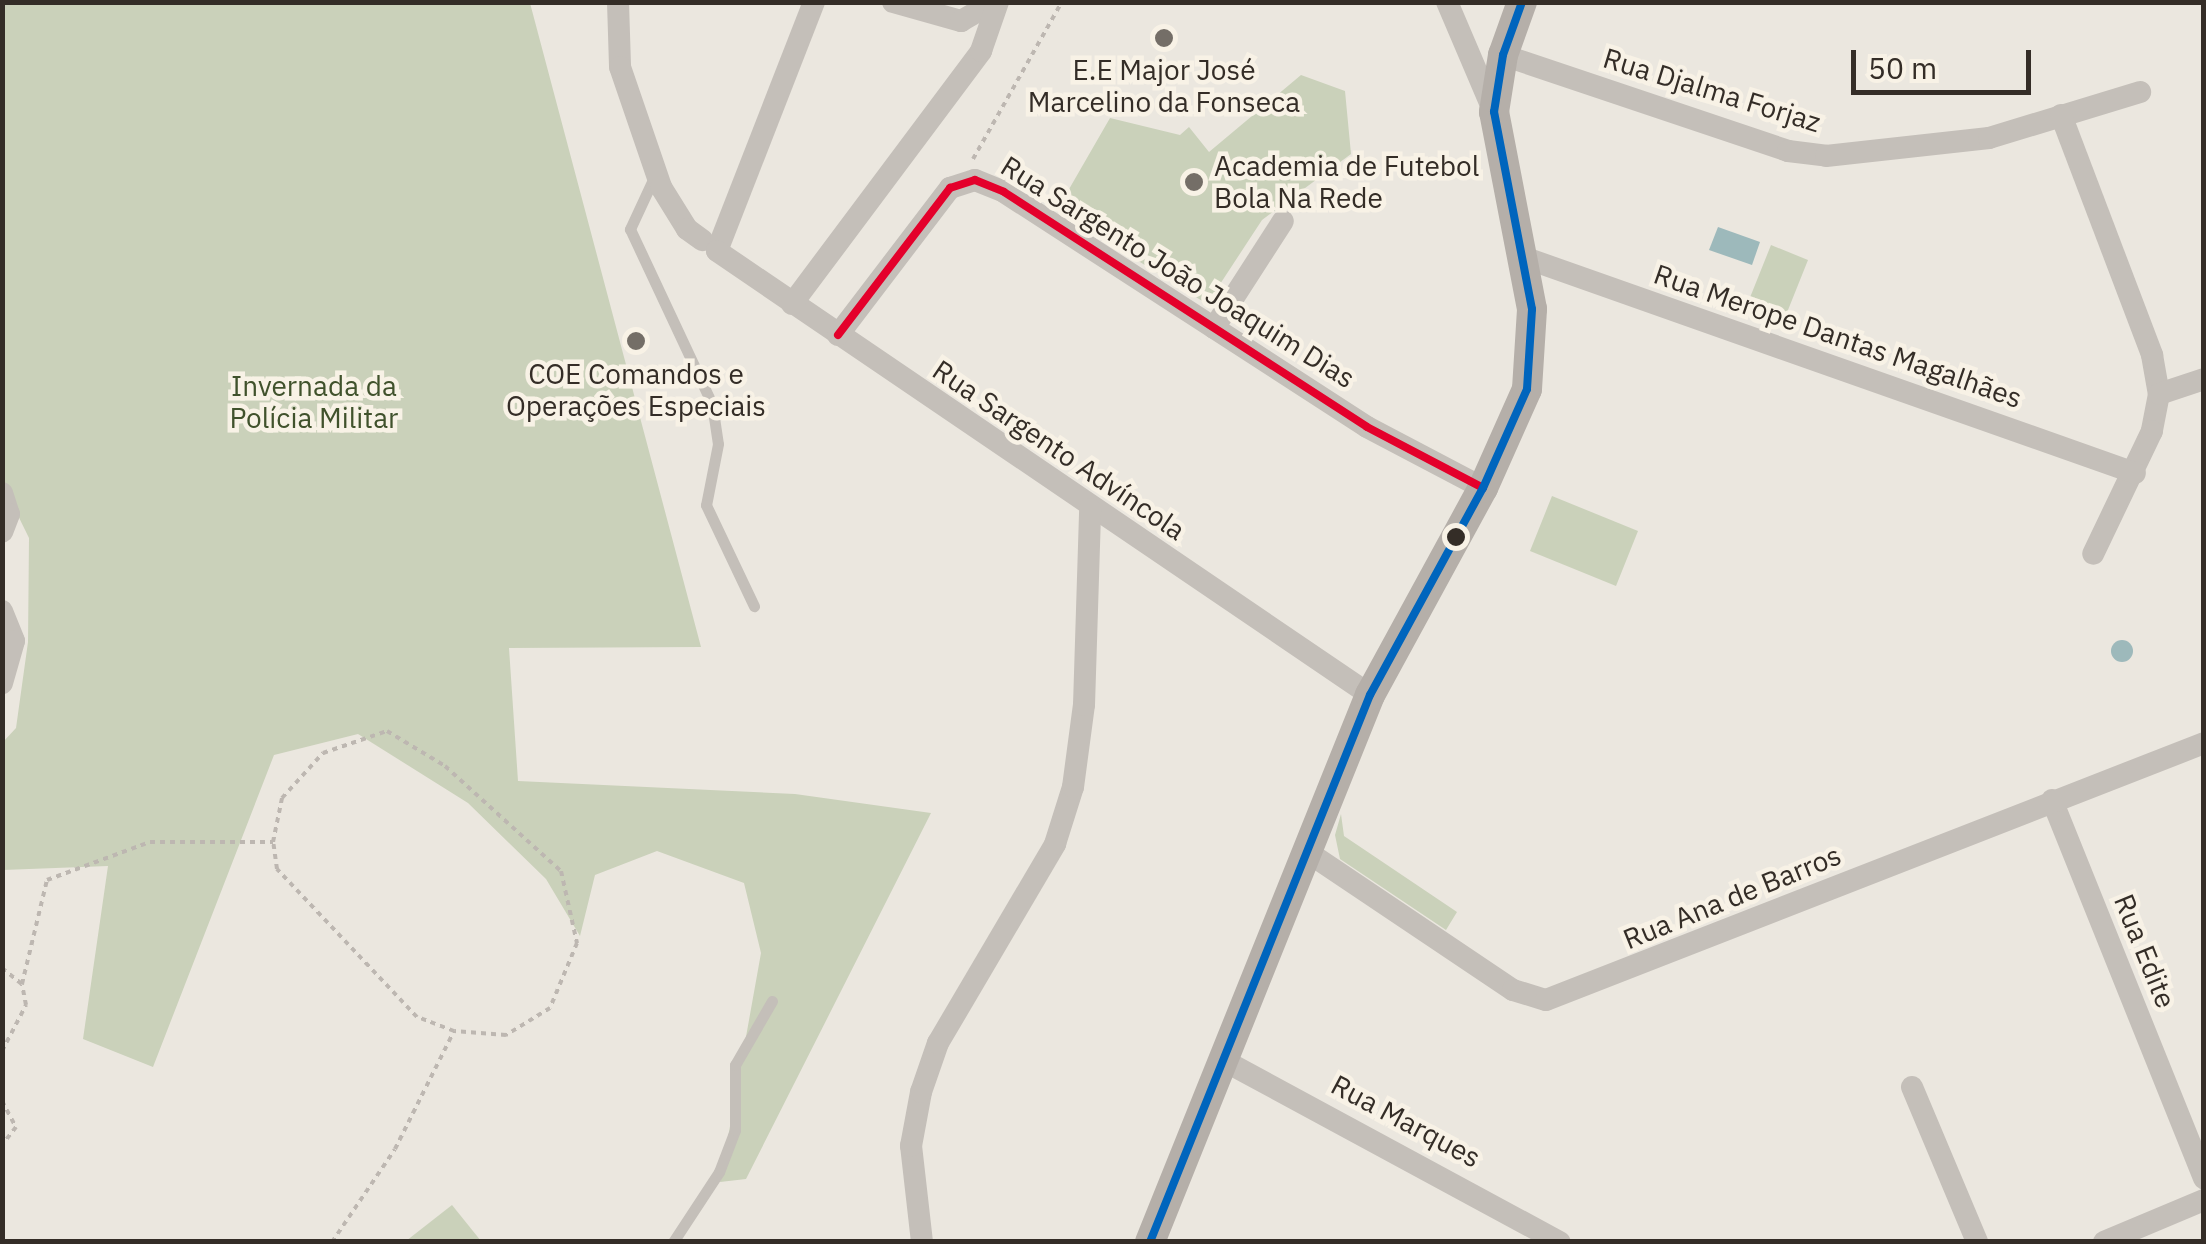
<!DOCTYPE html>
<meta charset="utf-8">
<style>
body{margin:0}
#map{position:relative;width:2206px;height:1244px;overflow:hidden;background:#ebe7df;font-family:"IBM Plex Sans",sans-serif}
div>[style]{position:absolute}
.green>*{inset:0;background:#cad1ba}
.water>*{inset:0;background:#9db9bb}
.round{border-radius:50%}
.path>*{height:4px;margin-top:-2px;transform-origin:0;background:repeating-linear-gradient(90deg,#bdb7b1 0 5px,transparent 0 10px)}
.service>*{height:11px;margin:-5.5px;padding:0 5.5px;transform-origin:5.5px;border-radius:5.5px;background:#c4bfb9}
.minor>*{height:22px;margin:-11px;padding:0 11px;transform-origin:11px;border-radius:11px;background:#c4bfb9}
.secondary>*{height:30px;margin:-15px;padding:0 15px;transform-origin:15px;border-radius:15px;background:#b5afa9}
.bus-1>*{height:8px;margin:-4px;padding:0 4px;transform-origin:4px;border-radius:4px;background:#e4002b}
.bus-2>*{height:8px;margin:-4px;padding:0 4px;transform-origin:4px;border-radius:4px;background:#0065bd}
.dots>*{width:28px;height:28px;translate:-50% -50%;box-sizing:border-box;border:5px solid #f8f2e6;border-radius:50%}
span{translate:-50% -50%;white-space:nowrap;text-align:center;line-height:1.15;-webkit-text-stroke:9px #f8f2e6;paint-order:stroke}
.poi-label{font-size:28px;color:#342d27}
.left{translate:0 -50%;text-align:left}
.street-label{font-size:28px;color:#342d27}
.park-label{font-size:28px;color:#40522c}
.frame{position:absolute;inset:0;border:5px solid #342d27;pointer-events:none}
.scale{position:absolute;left:1851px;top:50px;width:180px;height:45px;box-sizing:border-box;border:5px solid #342d27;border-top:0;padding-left:12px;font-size:30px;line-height:35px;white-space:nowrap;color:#342d27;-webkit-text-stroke:8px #f8f2e6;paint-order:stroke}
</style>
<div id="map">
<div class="green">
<i style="clip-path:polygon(3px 3px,530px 3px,701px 647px,509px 648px,518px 781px,795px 794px,931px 813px,746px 1179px,720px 1182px,761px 953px,744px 883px,657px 851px,595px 875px,580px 936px,546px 879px,468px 803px,358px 734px,274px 755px,153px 1067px,83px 1039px,108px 866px,3px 870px,3px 742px,16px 728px,28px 642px,29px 538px,3px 485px)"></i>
<i style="clip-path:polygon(1301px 75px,1345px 91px,1351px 154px,1262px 220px,1207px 304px,1057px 210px,1110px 118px,1180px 135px,1189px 127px,1209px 152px)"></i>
<i style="clip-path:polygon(1771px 245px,1808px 260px,1784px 320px,1747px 305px)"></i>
<i style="clip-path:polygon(1552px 496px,1638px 531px,1616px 586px,1530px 551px)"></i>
<i style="clip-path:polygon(1341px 814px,1344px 836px,1457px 912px,1446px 930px,1340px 859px,1335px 835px)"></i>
<i style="clip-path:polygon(452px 1205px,481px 1241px,406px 1241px)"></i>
</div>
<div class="water">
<i style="clip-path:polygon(1718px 227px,1760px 242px,1752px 265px,1709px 250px)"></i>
<i class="round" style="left:2111px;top:640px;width:22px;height:22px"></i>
</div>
<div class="path">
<i style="left:973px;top:159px;width:180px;rotate:-60.5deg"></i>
<i style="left:387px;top:731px;width:68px;rotate:31.1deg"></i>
<i style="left:445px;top:766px;width:156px;rotate:42.2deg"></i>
<i style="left:561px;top:871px;width:74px;rotate:77.5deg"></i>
<i style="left:577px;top:943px;width:70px;rotate:112.6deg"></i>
<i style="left:550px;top:1008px;width:52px;rotate:148.5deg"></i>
<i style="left:506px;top:1035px;width:52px;rotate:-175.6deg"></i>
<i style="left:454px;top:1031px;width:40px;rotate:-159deg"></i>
<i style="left:417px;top:1017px;width:204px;rotate:-133.4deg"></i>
<i style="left:277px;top:869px;width:27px;rotate:-98deg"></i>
<i style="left:273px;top:842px;width:45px;rotate:-78.4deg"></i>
<i style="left:282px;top:798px;width:61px;rotate:-47.7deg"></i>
<i style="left:323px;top:753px;width:68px;rotate:-19deg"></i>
<i style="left:2px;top:968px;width:26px;rotate:39deg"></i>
<i style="left:2px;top:1051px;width:52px;rotate:-62.4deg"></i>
<i style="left:26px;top:1005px;width:21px;rotate:-101deg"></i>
<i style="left:22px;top:984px;width:107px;rotate:-76.5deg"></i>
<i style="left:47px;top:880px;width:110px;rotate:-20.3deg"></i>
<i style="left:150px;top:842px;width:123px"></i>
<i style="left:2px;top:1101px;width:30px;rotate:62deg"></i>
<i style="left:16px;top:1127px;width:23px;rotate:128deg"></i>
<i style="left:332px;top:1242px;width:112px;rotate:-55.9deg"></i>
<i style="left:395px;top:1149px;width:132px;rotate:-63.4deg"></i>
</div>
<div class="service">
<i style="left:656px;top:173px;width:62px;rotate:114.9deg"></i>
<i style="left:630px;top:229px;width:193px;rotate:64.9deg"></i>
<i style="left:712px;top:404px;width:40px;rotate:81.5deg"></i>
<i style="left:718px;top:444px;width:62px;rotate:101.1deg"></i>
<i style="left:706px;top:505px;width:112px;rotate:64.6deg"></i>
<i style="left:673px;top:1242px;width:84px;rotate:-56.7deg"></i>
<i style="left:719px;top:1172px;width:45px;rotate:-69.1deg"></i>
<i style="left:735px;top:1130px;width:65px;rotate:-90deg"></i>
<i style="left:735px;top:1065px;width:74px;rotate:-60deg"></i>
</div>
<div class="minor">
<i style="left:618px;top:2px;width:65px;rotate:88.2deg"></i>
<i style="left:620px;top:67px;width:127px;rotate:71.1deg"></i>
<i style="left:661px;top:187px;width:49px;rotate:58.2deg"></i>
<i style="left:687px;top:229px;width:19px;rotate:36deg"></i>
<i style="left:814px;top:2px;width:267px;rotate:111.3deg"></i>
<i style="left:717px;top:251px;width:790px;rotate:34.21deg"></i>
<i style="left:893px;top:2px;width:71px;rotate:15.6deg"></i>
<i style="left:961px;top:21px;width:38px;rotate:-30deg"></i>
<i style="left:1447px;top:2px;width:120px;rotate:66.9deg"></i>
<i style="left:1503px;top:55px;width:301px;rotate:18.6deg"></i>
<i style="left:1788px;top:151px;width:38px;rotate:7deg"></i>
<i style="left:1826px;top:156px;width:164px;rotate:-6.3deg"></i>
<i style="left:1989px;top:138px;width:158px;rotate:-16.9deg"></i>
<i style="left:2061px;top:115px;width:257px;rotate:69.2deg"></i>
<i style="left:2152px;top:355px;width:40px;rotate:80deg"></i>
<i style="left:2159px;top:394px;width:38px;rotate:101deg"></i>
<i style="left:2152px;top:431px;width:136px;rotate:115.6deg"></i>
<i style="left:1520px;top:256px;width:652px;rotate:19.44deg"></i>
<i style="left:792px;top:304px;width:316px;rotate:-53.2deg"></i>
<i style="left:981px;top:51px;width:52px;rotate:-70.9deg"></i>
<i style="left:1214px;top:328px;width:127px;rotate:-57.2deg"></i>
<i style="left:838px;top:335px;width:185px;rotate:-52.7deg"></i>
<i style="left:950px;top:188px;width:26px;rotate:-18deg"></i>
<i style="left:975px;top:180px;width:31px;rotate:22deg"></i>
<i style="left:1004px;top:192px;width:432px;rotate:32.9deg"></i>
<i style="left:1367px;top:427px;width:131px;rotate:27.7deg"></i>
<i style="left:2159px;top:394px;width:47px;rotate:-18.4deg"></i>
<i style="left:2px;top:493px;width:22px;rotate:72deg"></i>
<i style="left:9px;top:514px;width:19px;rotate:111deg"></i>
<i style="left:2px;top:611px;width:32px;rotate:68deg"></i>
<i style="left:14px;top:641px;width:44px;rotate:105.9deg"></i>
<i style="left:2052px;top:800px;width:408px;rotate:68.1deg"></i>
<i style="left:1306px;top:851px;width:249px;rotate:33.9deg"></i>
<i style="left:1513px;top:990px;width:34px;rotate:17deg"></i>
<i style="left:1546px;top:1000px;width:706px;rotate:-21.33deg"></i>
<i style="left:1221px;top:1059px;width:385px;rotate:28.4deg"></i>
<i style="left:1912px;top:1087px;width:168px;rotate:67.2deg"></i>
<i style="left:922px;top:1242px;width:97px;rotate:-96.5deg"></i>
<i style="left:911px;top:1146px;width:55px;rotate:-79.5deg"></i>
<i style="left:921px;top:1092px;width:52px;rotate:-70.9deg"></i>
<i style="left:938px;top:1043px;width:231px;rotate:-59.5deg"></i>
<i style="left:1055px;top:844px;width:60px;rotate:-72.5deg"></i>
<i style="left:1073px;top:787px;width:83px;rotate:-82.4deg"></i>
<i style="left:1084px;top:705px;width:196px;rotate:-88.2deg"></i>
<i style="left:2104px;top:1242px;width:108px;rotate:-22.8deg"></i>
</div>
<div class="secondary">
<i style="left:1150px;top:1242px;width:590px;rotate:-68.09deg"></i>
<i style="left:1370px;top:695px;width:236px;rotate:-61.4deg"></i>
<i style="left:1483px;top:488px;width:108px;rotate:-66deg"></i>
<i style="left:1527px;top:389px;width:80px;rotate:-86.4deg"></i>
<i style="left:1532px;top:309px;width:201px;rotate:-100.9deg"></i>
<i style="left:1494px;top:112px;width:58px;rotate:-81deg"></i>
<i style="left:1503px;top:55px;width:56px;rotate:-70.3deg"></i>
</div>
<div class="bus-1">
<i style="left:838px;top:335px;width:185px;rotate:-52.7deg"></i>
<i style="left:950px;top:188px;width:26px;rotate:-18deg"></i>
<i style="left:975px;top:180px;width:31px;rotate:22deg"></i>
<i style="left:1004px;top:192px;width:432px;rotate:32.9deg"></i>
<i style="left:1367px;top:427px;width:131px;rotate:27.7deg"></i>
</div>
<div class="bus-2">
<i style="left:1150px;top:1242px;width:590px;rotate:-68.09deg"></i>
<i style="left:1370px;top:695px;width:236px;rotate:-61.4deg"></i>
<i style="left:1483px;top:488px;width:108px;rotate:-66deg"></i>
<i style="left:1527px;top:389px;width:80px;rotate:-86.4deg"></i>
<i style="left:1532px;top:309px;width:201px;rotate:-100.9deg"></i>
<i style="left:1494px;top:112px;width:58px;rotate:-81deg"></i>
<i style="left:1503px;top:55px;width:56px;rotate:-70.3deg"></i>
</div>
<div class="dots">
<i style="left:1164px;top:38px;background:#746e67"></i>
<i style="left:1194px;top:182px;background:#746e67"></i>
<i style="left:636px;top:341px;background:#746e67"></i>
<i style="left:1456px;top:537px;background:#342d27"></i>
</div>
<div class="poi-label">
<span style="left:1164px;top:86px">E.E Major José<br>Marcelino da Fonseca</span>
<span class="left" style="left:1214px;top:182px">Academia de Futebol<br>Bola Na Rede</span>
<span style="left:636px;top:390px">COE Comandos e<br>Operações Especiais</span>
</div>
<div class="street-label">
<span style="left:1712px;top:90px;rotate:17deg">Rua Djalma Forjaz</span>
<span style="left:1178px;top:272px;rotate:32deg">Rua Sargento João Joaquim Dias</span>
<span style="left:1838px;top:336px;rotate:19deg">Rua Merope Dantas Magalhães</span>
<span style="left:1059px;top:450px;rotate:34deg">Rua Sargento Advíncola</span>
<span style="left:1732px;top:897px;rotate:-22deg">Rua Ana de Barros</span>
<span style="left:2145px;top:951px;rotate:68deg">Rua Edite</span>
<span style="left:1406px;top:1121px;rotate:28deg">Rua Marques</span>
</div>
<div class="park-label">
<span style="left:314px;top:402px">Invernada da<br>Polícia Militar</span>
</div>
<div class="frame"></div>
<div class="scale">50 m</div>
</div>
